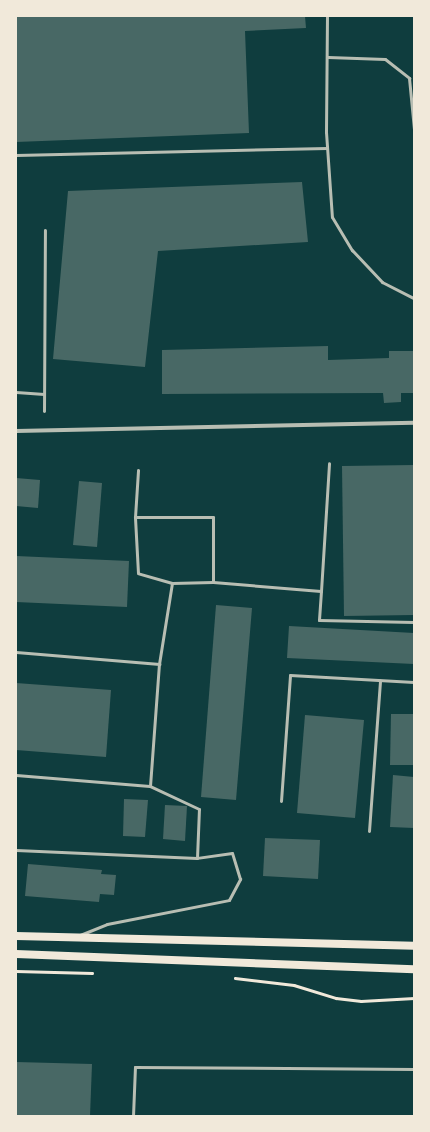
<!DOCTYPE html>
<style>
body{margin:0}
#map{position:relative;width:430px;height:1132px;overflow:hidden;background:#0f3d3e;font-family:Poppins,sans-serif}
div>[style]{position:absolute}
.building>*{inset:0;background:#486865}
.path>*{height:2.5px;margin:-1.25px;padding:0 1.25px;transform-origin:1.25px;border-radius:1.25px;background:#f1e9da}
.service>*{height:3px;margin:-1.5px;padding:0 1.5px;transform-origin:1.5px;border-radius:1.5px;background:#b8beb3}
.minor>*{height:4px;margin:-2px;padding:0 2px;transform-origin:2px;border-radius:2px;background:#b8beb3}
.secondary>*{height:8px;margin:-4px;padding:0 4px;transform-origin:4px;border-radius:4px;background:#f1e9da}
span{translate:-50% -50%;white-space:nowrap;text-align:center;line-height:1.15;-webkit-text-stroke:4px #f1e9da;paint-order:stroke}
.frame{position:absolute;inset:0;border:17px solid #f1e9da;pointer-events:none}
</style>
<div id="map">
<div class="building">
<i style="clip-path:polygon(16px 16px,305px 16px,306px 28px,245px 31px,249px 133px,16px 142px)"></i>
<i style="clip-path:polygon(302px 182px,308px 242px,158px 251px,145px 367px,53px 359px,68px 191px)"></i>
<i style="clip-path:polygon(328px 346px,328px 360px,389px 358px,389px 351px,414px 351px,414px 393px,401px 393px,401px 402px,384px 403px,383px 393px,162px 394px,162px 350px)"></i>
<i style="clip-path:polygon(414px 465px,414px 615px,344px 616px,342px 466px)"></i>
<i style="clip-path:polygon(16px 478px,40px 480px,38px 508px,16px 506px)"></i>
<i style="clip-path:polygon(79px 481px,102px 483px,97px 547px,73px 545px)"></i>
<i style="clip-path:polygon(16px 556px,129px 561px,127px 607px,16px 602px)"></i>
<i style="clip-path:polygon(216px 605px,252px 608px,236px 800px,201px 797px)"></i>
<i style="clip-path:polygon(289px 626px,414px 633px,414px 664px,287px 658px)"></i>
<i style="clip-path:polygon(16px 683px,111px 690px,106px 757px,16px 750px)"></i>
<i style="clip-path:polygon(391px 714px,414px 714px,414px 765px,390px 765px)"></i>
<i style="clip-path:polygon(305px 715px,364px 720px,355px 818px,297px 813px)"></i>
<i style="clip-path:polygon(393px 775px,414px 777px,414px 828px,390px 827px)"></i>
<i style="clip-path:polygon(124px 799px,148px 800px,145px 837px,123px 836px)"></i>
<i style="clip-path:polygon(165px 805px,187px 806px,185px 841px,163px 839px)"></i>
<i style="clip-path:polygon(265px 838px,320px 840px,318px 879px,263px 876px)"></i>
<i style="clip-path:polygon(28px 864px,102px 870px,101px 874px,116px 875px,114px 895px,100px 894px,99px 902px,25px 896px)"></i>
<i style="clip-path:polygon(16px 1062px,92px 1064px,90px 1116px,16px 1116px)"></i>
</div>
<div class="path">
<i style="left:16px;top:971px;width:76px;rotate:1.5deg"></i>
<i style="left:235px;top:978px;width:59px;rotate:6.8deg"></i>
<i style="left:294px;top:985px;width:44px;rotate:17.2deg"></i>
<i style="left:336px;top:998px;width:25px;rotate:7deg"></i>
<i style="left:361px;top:1001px;width:53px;rotate:-3.2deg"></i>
</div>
<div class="service">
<i style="left:327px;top:16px;width:116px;rotate:90.5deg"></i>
<i style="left:326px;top:132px;width:85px;rotate:86deg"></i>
<i style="left:332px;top:217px;width:39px;rotate:59deg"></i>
<i style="left:352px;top:250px;width:44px;rotate:46.8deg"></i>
<i style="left:382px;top:282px;width:36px;rotate:27deg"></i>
<i style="left:328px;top:57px;width:57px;rotate:2deg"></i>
<i style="left:385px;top:59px;width:31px;rotate:38deg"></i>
<i style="left:409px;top:78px;width:51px;rotate:84.4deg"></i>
<i style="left:16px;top:155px;width:311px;rotate:-1.3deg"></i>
<i style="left:16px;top:392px;width:28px;rotate:4deg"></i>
<i style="left:44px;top:411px;width:181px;rotate:-89.7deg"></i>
<i style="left:135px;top:517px;width:78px"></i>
<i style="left:213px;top:517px;width:65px;rotate:90deg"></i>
<i style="left:213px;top:582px;width:41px;rotate:178.6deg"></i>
<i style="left:213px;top:582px;width:108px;rotate:4.8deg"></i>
<i style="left:321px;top:591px;width:128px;rotate:-86.4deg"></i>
<i style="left:321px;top:591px;width:29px;rotate:94deg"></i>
<i style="left:319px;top:620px;width:95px;rotate:1.2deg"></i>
<i style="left:16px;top:652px;width:144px;rotate:4.8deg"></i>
<i style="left:16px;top:775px;width:134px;rotate:4.7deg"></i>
<i style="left:150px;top:786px;width:122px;rotate:-85.8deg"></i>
<i style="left:159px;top:664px;width:82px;rotate:-80.9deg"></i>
<i style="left:172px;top:583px;width:35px;rotate:-164deg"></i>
<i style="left:138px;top:573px;width:56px;rotate:-93.1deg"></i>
<i style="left:135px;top:517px;width:47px;rotate:-86.3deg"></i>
<i style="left:281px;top:801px;width:126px;rotate:-85.9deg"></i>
<i style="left:290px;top:675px;width:124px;rotate:3.2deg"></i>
<i style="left:369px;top:831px;width:151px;rotate:-85.8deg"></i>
<i style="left:16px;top:850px;width:181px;rotate:2.5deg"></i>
<i style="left:197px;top:858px;width:49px;rotate:-87.7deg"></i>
<i style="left:199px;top:809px;width:54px;rotate:-154.9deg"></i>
<i style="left:80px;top:935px;width:29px;rotate:-22deg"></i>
<i style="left:107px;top:924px;width:124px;rotate:-11.1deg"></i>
<i style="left:229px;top:900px;width:24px;rotate:-62deg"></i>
<i style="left:240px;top:879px;width:27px;rotate:-107deg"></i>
<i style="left:232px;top:853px;width:35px;rotate:172deg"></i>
<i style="left:133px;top:1116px;width:49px;rotate:-87.7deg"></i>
<i style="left:135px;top:1067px;width:279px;rotate:0.4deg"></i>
</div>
<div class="minor">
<i style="left:16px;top:431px;width:398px;rotate:-1.2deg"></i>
</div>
<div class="secondary">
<i style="left:16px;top:936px;width:398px;rotate:1.4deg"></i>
<i style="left:16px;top:954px;width:398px;rotate:2.2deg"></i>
</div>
<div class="frame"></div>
</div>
